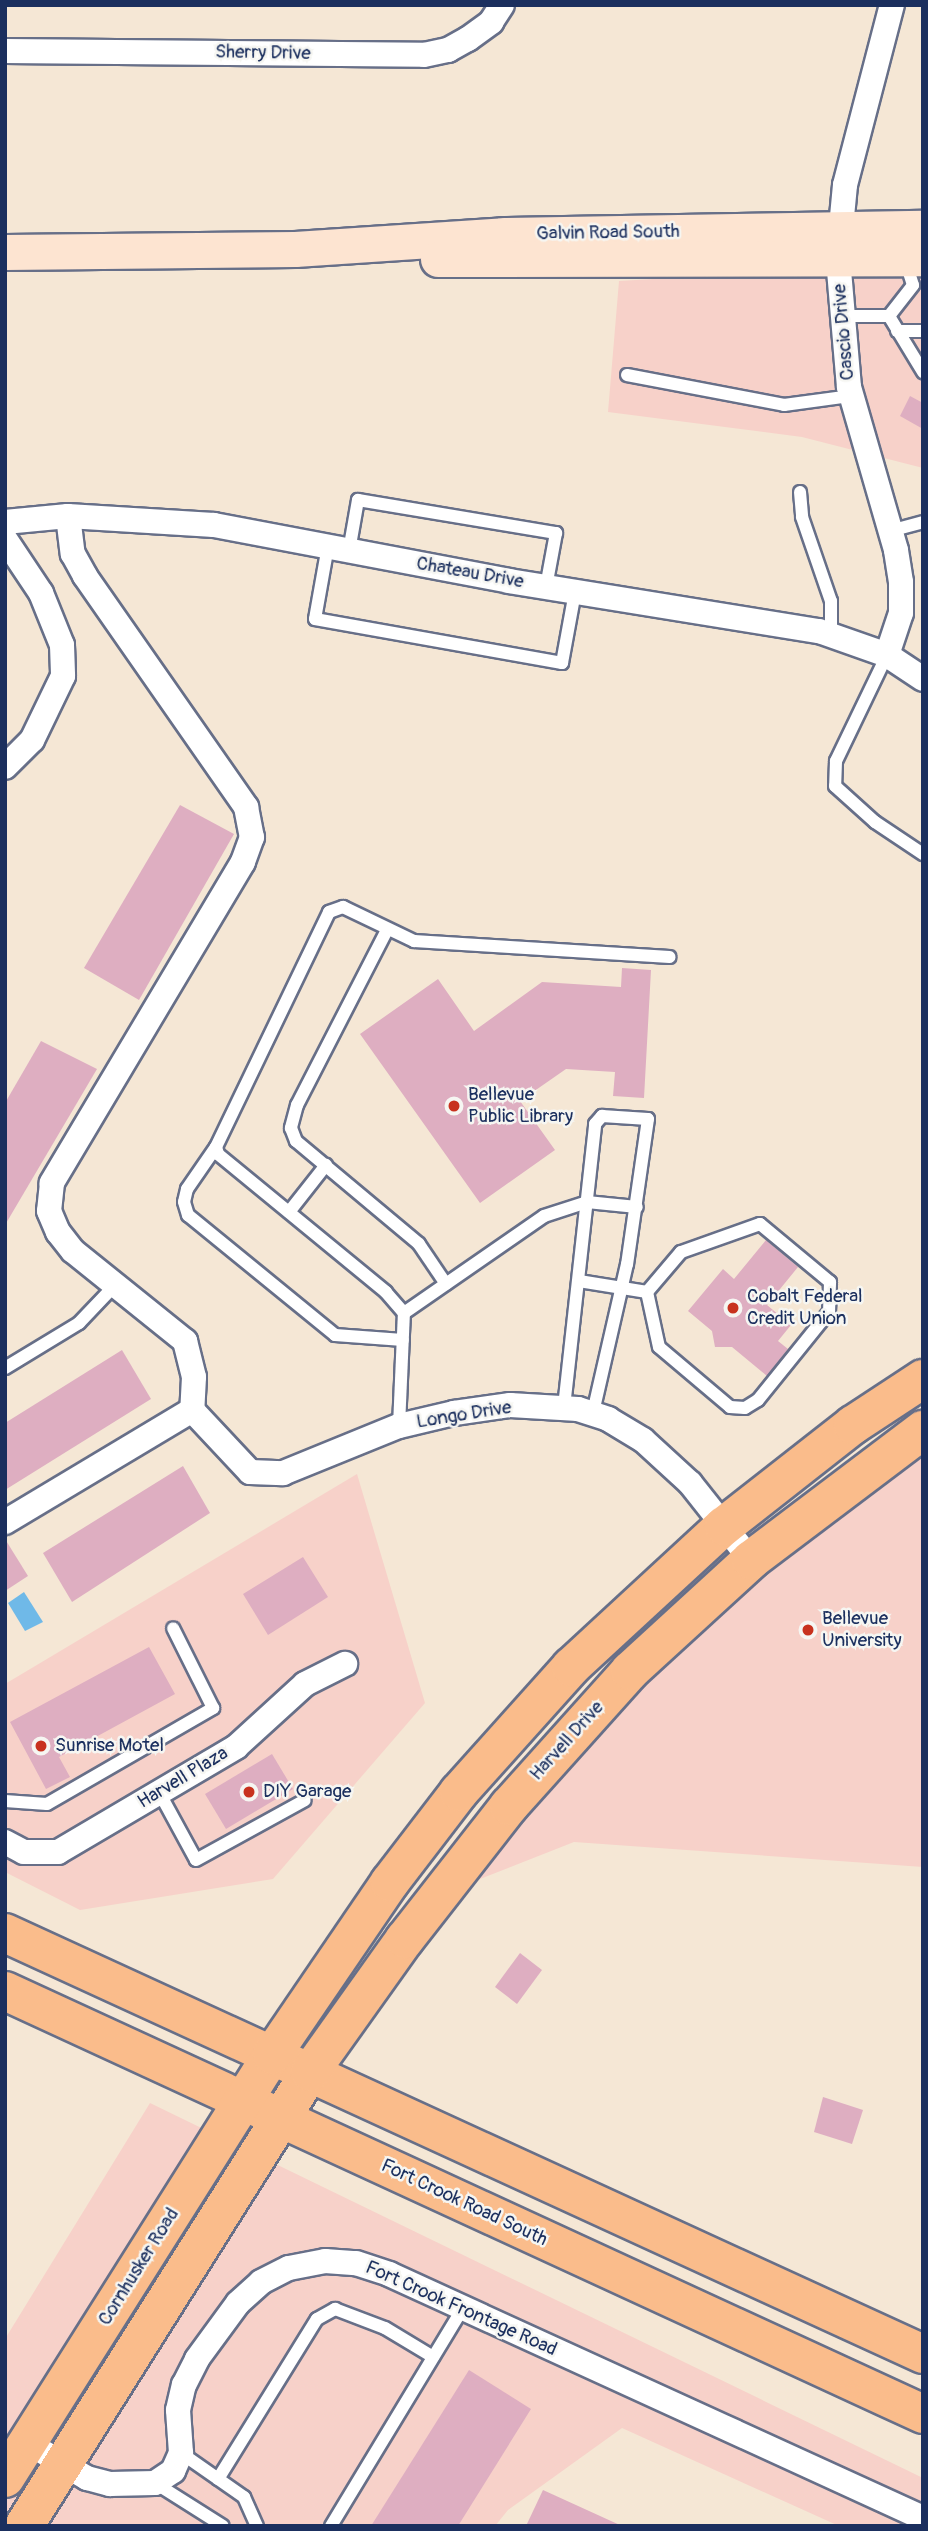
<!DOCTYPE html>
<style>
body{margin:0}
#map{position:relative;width:928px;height:2531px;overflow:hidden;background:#f5e7d5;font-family:Pangolin,sans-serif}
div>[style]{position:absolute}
.built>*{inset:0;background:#f7d1c9}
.water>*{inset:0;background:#6fb9e8}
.building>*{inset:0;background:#deaec1}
.roads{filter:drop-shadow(2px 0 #676f88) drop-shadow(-2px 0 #676f88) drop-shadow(0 2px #676f88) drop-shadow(0 -2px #676f88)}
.lane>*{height:12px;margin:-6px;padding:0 6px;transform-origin:6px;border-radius:6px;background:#fff}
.street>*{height:24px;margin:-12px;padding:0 12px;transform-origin:12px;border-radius:12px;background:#fff}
.secondary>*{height:35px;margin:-17.5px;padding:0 17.5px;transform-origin:17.5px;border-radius:17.5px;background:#fde4d1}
.primary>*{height:38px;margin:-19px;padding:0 19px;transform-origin:19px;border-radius:19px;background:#fabc8b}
.dots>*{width:19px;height:19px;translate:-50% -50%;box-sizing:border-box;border:4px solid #f6f6f2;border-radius:50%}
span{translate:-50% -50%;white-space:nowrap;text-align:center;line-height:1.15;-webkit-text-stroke:5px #f6f6f2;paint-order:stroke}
.street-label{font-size:19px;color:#1b2f5e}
.poi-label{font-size:19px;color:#1b2f5e}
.left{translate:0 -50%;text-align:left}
.frame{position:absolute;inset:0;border:7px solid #1b2f5e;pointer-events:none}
</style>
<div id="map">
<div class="built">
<i style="clip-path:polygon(923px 263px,923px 468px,802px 437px,608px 412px,619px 281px)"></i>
<i style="clip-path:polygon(923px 1446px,923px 1867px,574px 1842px,457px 1888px,532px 1794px,756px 1574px)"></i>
<i style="clip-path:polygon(357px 1474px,425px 1703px,273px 1879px,80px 1910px,5px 1872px,5px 1684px)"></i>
<i style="clip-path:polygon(150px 2103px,923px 2478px,923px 2526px,839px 2526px,622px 2428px,508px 2510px,495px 2526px,5px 2526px,5px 2339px)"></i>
</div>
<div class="water">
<i style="clip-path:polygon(24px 1592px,43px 1622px,25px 1631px,8px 1603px)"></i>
</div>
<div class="building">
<i style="clip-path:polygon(910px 396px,923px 403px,923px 429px,900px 416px)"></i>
<i style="clip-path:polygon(180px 805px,234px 834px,139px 1000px,84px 968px)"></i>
<i style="clip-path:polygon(622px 968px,651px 970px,644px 1098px,613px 1096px,615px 1072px,566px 1069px,520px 1101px,555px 1150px,480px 1203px,360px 1034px,438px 979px,474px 1031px,542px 982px,621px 987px)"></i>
<i style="clip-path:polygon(41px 1041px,97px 1069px,5px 1225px,5px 1103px)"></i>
<i style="clip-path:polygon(766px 1240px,798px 1267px,767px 1305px,791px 1325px,778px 1341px,788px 1349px,767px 1376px,732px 1347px,715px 1347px,712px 1331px,688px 1311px,723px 1269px,734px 1279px)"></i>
<i style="clip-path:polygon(122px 1350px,151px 1399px,5px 1490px,5px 1423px)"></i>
<i style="clip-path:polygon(183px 1466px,210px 1513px,72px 1602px,43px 1553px)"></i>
<i style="clip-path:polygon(5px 1539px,28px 1576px,5px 1591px)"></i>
<i style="clip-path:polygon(303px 1557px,328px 1597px,268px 1635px,243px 1594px)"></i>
<i style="clip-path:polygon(149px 1647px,175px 1694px,59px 1757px,70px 1777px,46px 1789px,10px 1722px)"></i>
<i style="clip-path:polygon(272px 1754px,293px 1789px,226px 1829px,205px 1794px)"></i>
<i style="clip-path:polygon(520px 1953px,542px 1970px,517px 2004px,495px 1987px)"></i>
<i style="clip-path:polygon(823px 2097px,863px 2110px,852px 2144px,814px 2132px)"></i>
<i style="clip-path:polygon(469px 2370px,531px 2409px,458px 2526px,371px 2526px)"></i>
<i style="clip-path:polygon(543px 2490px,622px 2526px,526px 2526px)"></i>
</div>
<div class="roads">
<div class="lane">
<i style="left:840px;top:316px;width:49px"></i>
<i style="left:889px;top:316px;width:66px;rotate:58.7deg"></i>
<i style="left:889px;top:316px;width:39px;rotate:-52deg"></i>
<i style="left:913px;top:285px;width:25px;rotate:-108deg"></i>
<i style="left:897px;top:331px;width:26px"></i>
<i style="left:627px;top:375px;width:160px;rotate:10.8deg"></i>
<i style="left:784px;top:405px;width:68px;rotate:-7.7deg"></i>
<i style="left:800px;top:492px;width:25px;rotate:85deg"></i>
<i style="left:802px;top:517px;width:89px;rotate:71deg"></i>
<i style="left:831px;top:601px;width:34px;rotate:90deg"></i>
<i style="left:890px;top:531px;width:34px;rotate:-15deg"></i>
<i style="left:328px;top:546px;width:74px;rotate:100.1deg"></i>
<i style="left:315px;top:619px;width:251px;rotate:10.1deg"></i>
<i style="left:562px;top:663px;width:72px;rotate:-79.6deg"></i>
<i style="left:349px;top:551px;width:52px;rotate:-80deg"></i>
<i style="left:358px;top:500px;width:201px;rotate:9.5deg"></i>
<i style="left:556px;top:533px;width:55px;rotate:100.5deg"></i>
<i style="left:887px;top:655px;width:118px;rotate:115.7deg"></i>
<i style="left:836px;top:761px;width:25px;rotate:92deg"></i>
<i style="left:835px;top:786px;width:54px;rotate:42deg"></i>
<i style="left:875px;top:822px;width:58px;rotate:33.7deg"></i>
<i style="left:387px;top:930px;width:197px;rotate:117.2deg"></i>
<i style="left:297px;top:1105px;width:24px;rotate:105deg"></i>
<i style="left:291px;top:1128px;width:14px;rotate:69deg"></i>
<i style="left:296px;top:1141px;width:160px;rotate:39.9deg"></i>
<i style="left:419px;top:1244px;width:48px;rotate:56deg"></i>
<i style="left:216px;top:1147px;width:51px;rotate:124.6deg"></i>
<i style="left:187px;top:1189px;width:13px;rotate:103deg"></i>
<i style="left:184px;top:1202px;width:14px;rotate:73deg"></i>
<i style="left:188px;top:1215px;width:190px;rotate:39.2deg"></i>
<i style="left:335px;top:1335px;width:68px;rotate:4.2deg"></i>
<i style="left:289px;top:1212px;width:60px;rotate:-51.8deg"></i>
<i style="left:579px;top:1281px;width:69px;rotate:9.2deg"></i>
<i style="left:647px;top:1292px;width:56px;rotate:77.7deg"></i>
<i style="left:659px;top:1347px;width:93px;rotate:40.2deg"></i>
<i style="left:730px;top:1407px;width:15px;rotate:4deg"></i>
<i style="left:745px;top:1408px;width:15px;rotate:-32deg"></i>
<i style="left:758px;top:1400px;width:113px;rotate:-51.1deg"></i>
<i style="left:829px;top:1312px;width:30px;rotate:-88deg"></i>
<i style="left:830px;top:1282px;width:91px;rotate:-140.4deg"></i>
<i style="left:760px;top:1224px;width:84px;rotate:160.5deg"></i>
<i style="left:681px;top:1252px;width:52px;rotate:130.4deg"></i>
<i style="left:404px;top:1313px;width:28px;rotate:-131deg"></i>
<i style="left:386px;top:1292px;width:217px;rotate:-140.6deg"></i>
<i style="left:218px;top:1154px;width:7px;rotate:-106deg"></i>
<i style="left:216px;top:1147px;width:261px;rotate:-64.3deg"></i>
<i style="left:329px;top:912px;width:15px;rotate:-20deg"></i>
<i style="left:343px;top:907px;width:79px;rotate:25.6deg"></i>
<i style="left:414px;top:941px;width:256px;rotate:3.6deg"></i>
<i style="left:5px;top:1368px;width:87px;rotate:-31.3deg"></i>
<i style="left:79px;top:1323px;width:52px;rotate:-46.5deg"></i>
<i style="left:564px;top:1407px;width:285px;rotate:-83.7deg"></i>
<i style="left:595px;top:1124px;width:11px;rotate:-49deg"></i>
<i style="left:602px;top:1116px;width:46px;rotate:3.7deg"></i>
<i style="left:648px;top:1119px;width:147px;rotate:98.2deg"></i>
<i style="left:627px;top:1264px;width:153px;rotate:102.9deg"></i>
<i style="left:399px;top:1426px;width:113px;rotate:-87.5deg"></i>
<i style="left:404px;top:1313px;width:170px;rotate:-34.7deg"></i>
<i style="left:544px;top:1216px;width:45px;rotate:-18deg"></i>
<i style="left:587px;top:1202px;width:50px;rotate:5.7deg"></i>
<i style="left:159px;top:1792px;width:77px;rotate:61.4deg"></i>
<i style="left:196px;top:1860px;width:124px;rotate:-28.8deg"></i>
<i style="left:5px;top:1801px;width:42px;rotate:4.1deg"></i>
<i style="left:47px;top:1804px;width:192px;rotate:-30deg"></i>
<i style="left:213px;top:1708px;width:89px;rotate:-116.6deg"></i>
<i style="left:181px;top:2453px;width:77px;rotate:34.9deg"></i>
<i style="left:244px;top:2497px;width:32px;rotate:66deg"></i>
<i style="left:218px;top:2479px;width:188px;rotate:-58.3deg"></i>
<i style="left:317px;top:2319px;width:21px;rotate:-29deg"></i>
<i style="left:335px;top:2309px;width:53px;rotate:20.8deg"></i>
<i style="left:385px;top:2328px;width:56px;rotate:31.1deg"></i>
<i style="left:155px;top:2483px;width:80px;rotate:32.3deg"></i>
<i style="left:331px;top:2526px;width:255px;rotate:-58.8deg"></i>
</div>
<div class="street">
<i style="left:5px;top:51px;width:419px;rotate:0.5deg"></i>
<i style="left:424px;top:55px;width:25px;rotate:-12deg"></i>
<i style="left:448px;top:50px;width:23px;rotate:-29deg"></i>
<i style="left:468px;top:39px;width:29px;rotate:-36deg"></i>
<i style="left:491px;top:22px;width:20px;rotate:-57deg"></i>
<i style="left:68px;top:516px;width:38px;rotate:83deg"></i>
<i style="left:73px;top:554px;width:25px;rotate:61deg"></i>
<i style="left:85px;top:576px;width:282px;rotate:55.1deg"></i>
<i style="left:246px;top:807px;width:31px;rotate:79deg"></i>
<i style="left:252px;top:837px;width:27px;rotate:110deg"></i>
<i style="left:243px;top:862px;width:374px;rotate:120.8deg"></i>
<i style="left:52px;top:1183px;width:28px;rotate:96deg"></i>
<i style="left:49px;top:1211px;width:23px;rotate:67deg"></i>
<i style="left:58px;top:1232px;width:24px;rotate:52deg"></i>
<i style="left:73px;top:1251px;width:144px;rotate:38.8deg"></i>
<i style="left:185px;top:1341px;width:37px;rotate:76deg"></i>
<i style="left:194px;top:1377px;width:33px;rotate:93deg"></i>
<i style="left:192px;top:1410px;width:85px;rotate:46.9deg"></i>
<i style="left:250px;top:1472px;width:33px;rotate:2deg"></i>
<i style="left:283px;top:1473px;width:125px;rotate:-22.1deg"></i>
<i style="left:399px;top:1426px;width:57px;rotate:-13.3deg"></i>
<i style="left:454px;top:1413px;width:57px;rotate:-8.1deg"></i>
<i style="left:510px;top:1405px;width:68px;rotate:3.4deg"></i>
<i style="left:578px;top:1409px;width:32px;rotate:18deg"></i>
<i style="left:608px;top:1419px;width:41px;rotate:31deg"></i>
<i style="left:643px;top:1440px;width:64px;rotate:42.5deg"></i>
<i style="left:690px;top:1483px;width:98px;rotate:51.6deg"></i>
<i style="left:5px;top:522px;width:63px;rotate:-5.4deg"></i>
<i style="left:68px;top:516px;width:146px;rotate:3.5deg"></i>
<i style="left:214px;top:525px;width:300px;rotate:10.7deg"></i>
<i style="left:509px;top:581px;width:314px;rotate:9.2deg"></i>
<i style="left:819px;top:631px;width:72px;rotate:19.4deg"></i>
<i style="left:887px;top:655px;width:43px;rotate:33.7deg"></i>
<i style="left:5px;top:539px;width:65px;rotate:56.3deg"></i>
<i style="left:41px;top:593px;width:56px;rotate:68deg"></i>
<i style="left:62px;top:645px;width:31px;rotate:88deg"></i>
<i style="left:63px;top:676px;width:71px;rotate:115.8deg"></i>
<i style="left:32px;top:740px;width:38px;rotate:135deg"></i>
<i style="left:887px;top:655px;width:44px;rotate:-71.6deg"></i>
<i style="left:901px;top:613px;width:31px;rotate:-90deg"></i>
<i style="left:901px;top:582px;width:32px;rotate:-99deg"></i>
<i style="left:896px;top:550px;width:170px;rotate:-106.1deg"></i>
<i style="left:849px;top:387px;width:128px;rotate:-94.9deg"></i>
<i style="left:838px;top:259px;width:74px;rotate:-84.6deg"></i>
<i style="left:845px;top:185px;width:186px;rotate:-75.4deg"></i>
<i style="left:5px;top:1522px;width:218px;rotate:-30.9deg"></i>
<i style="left:5px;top:1842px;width:21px;rotate:28deg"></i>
<i style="left:24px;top:1852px;width:34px"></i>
<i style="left:58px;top:1852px;width:207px;rotate:-30.5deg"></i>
<i style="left:236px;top:1747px;width:93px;rotate:-42.4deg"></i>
<i style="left:305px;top:1684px;width:45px;rotate:-26.6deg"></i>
<i style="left:28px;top:2443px;width:69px;rotate:30.7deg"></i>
<i style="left:87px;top:2478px;width:24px;rotate:15deg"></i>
<i style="left:110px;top:2484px;width:45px;rotate:-1.3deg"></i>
<i style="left:155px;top:2483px;width:22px;rotate:-34deg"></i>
<i style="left:173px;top:2471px;width:20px;rotate:-66deg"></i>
<i style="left:181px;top:2453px;width:43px;rotate:-94deg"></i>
<i style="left:178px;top:2410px;width:26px;rotate:-77deg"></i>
<i style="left:184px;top:2385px;width:29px;rotate:-63deg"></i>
<i style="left:197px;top:2359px;width:69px;rotate:-53.8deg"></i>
<i style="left:238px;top:2303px;width:31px;rotate:-42deg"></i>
<i style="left:261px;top:2282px;width:31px;rotate:-27deg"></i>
<i style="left:289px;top:2268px;width:37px;rotate:-11deg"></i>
<i style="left:325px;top:2261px;width:31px;rotate:4deg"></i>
<i style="left:356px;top:2263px;width:35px;rotate:18deg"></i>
<i style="left:389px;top:2274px;width:587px;rotate:24.56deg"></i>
</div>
<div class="secondary">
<i style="left:5px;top:252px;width:290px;rotate:-0.6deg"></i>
<i style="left:295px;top:249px;width:211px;rotate:-3.8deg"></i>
<i style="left:506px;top:235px;width:417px;rotate:-1deg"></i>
<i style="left:438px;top:259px;width:485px;rotate:-0.1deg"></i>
</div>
<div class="primary">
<i style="left:5px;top:1933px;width:1010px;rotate:24.64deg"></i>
<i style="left:5px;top:1991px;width:1011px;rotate:24.74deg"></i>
<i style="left:5px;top:2478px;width:500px;rotate:-57.74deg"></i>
<i style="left:272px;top:2055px;width:209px;rotate:-55.7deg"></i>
<i style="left:390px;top:1882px;width:113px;rotate:-52.5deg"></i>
<i style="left:459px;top:1792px;width:168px;rotate:-48.1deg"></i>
<i style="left:571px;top:1667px;width:208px;rotate:-42.7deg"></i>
<i style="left:724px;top:1526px;width:164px;rotate:-38.1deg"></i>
<i style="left:853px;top:1425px;width:84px;rotate:-33.3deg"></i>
<i style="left:24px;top:2526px;width:537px;rotate:-57.79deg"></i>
<i style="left:310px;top:2072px;width:163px;rotate:-54.5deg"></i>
<i style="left:405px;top:1939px;width:169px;rotate:-52deg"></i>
<i style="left:509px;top:1806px;width:181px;rotate:-48.1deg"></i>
<i style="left:630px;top:1671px;width:164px;rotate:-42.5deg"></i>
<i style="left:751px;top:1560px;width:216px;rotate:-37.1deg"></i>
</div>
</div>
<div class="dots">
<i style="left:454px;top:1106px;background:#c8321e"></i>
<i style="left:733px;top:1308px;background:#c8321e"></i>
<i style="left:808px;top:1630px;background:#c8321e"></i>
<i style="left:41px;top:1746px;background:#c8321e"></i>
<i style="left:249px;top:1792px;background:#c8321e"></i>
</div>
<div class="street-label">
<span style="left:263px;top:53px;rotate:1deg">Sherry Drive</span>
<span style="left:608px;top:233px;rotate:-1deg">Galvin Road South</span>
<span style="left:844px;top:332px;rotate:-95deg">Cascio Drive</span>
<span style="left:470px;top:573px;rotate:10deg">Chateau Drive</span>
<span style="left:464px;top:1415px;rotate:-9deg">Longo Drive</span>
<span style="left:567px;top:1741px;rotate:-48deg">Harvell Drive</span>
<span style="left:183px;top:1778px;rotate:-31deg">Harvell Plaza</span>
<span style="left:464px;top:2203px;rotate:25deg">Fort Crook Road South</span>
<span style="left:139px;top:2267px;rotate:-58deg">Cornhusker Road</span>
<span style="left:461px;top:2309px;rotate:24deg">Fort Crook Frontage Road</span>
</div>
<div class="poi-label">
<span class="left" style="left:468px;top:1106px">Bellevue<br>Public Library</span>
<span class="left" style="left:747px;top:1308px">Cobalt Federal<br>Credit Union</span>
<span class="left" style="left:822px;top:1630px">Bellevue<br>University</span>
<span class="left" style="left:55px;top:1746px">Sunrise Motel</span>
<span class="left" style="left:263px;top:1792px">DIY Garage</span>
</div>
<div class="frame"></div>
</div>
